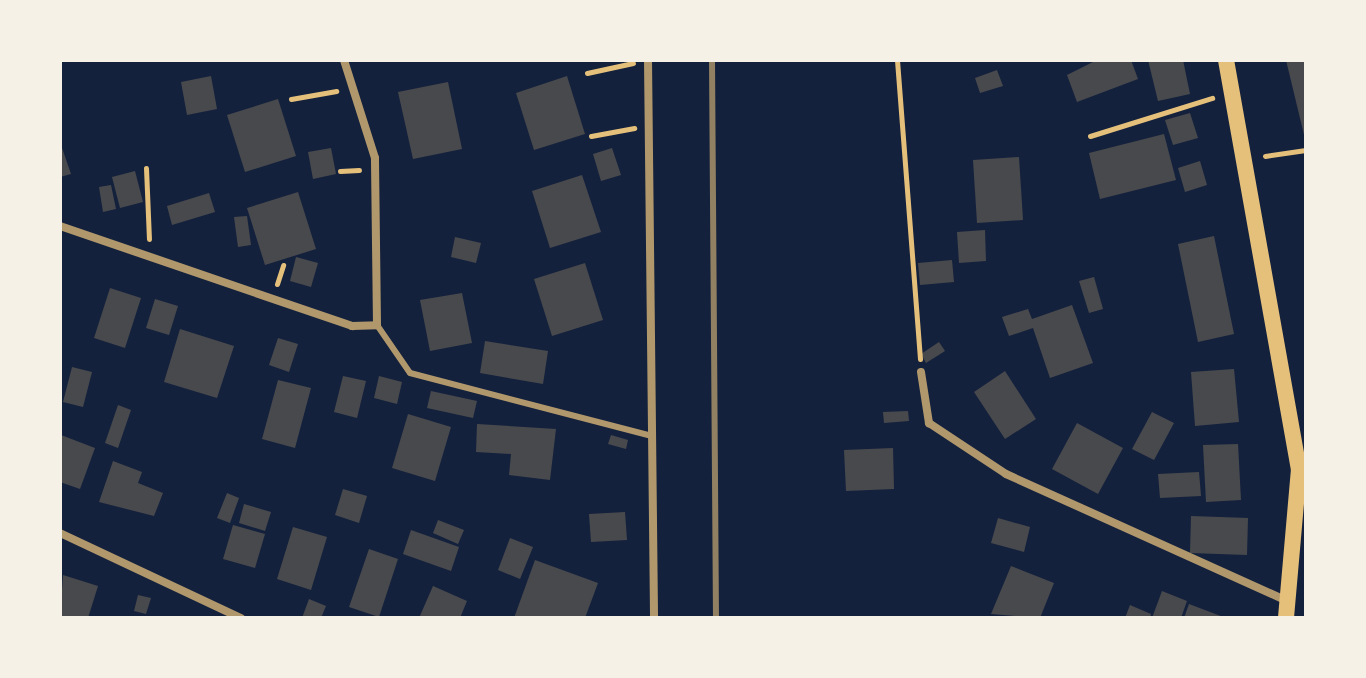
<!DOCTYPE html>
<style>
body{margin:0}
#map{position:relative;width:1366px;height:678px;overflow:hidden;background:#14213d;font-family:Lato,sans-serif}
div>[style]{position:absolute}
.building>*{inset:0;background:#48494c}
.path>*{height:5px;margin:-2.5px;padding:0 2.5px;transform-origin:2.5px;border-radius:2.5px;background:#e5c07b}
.service>*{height:6px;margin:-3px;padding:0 3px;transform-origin:3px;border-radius:3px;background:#b1986c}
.minor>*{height:8px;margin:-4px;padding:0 4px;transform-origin:4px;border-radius:4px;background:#b1986c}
.secondary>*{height:16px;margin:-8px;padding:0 8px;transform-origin:8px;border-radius:8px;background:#e5c07b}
.rail>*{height:6px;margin:-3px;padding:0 3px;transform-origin:3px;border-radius:3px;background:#918062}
span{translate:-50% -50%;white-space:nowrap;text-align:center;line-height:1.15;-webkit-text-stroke:6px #f6f1e7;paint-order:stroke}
.frame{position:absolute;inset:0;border:62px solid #f6f1e7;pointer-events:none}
</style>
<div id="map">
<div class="building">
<i style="clip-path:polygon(1097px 60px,1131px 60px,1138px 79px,1077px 102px,1067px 75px)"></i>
<i style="clip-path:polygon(1148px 60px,1183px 60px,1190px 94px,1158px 101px)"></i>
<i style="clip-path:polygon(1286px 60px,1306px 60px,1306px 139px,1305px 139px)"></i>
<i style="clip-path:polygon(997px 70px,1003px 86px,980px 93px,975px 78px)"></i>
<i style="clip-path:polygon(211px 76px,217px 109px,187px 115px,181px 82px)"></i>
<i style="clip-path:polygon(567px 76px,585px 134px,534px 150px,516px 93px)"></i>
<i style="clip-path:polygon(448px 82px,462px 149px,413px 159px,398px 92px)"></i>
<i style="clip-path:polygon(278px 99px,296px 156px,245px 172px,227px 115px)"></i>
<i style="clip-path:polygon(1190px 113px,1198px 138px,1173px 145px,1165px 120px)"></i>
<i style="clip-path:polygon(1164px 134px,1176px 180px,1100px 199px,1089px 153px)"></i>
<i style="clip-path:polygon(60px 142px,71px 174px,60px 177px)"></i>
<i style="clip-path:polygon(331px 148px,336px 174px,313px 179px,308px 152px)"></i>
<i style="clip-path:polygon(612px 148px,621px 175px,601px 181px,593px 154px)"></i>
<i style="clip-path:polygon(1019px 157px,1023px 220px,977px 223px,973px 160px)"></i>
<i style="clip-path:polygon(1200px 161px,1207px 185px,1185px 192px,1178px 168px)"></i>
<i style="clip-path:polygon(135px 171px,143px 202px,120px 208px,112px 177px)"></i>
<i style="clip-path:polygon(582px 175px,601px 232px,550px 248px,532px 191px)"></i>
<i style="clip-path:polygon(111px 185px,116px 209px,103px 212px,99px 187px)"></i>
<i style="clip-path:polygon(298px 192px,316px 249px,265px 265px,247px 208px)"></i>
<i style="clip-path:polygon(209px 193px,215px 212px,172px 225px,167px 206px)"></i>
<i style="clip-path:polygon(247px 216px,251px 245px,238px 247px,234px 217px)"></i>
<i style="clip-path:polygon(985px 230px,986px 261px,959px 263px,957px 232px)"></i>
<i style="clip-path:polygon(1214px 236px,1234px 334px,1198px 342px,1178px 244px)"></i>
<i style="clip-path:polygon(455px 237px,481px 243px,476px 263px,451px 257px)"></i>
<i style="clip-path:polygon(296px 257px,318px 263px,311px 287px,290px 281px)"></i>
<i style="clip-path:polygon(952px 260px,954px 282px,920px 285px,918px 263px)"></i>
<i style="clip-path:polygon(585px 263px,603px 320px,552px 336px,534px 279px)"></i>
<i style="clip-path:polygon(1094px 277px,1103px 309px,1089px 313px,1079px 281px)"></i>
<i style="clip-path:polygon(110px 288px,141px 298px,125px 348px,94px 338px)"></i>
<i style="clip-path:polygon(462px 293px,472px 343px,430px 351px,420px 300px)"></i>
<i style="clip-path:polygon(155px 299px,178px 306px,169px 335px,146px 328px)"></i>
<i style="clip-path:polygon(1072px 305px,1093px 363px,1050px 378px,1033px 328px,1009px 336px,1002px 317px,1028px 309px,1032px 319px)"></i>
<i style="clip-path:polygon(180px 329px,234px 346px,217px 398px,164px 382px)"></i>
<i style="clip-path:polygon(278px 338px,298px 344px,289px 372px,269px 365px)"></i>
<i style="clip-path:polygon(485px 341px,548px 351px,543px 384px,480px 373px)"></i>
<i style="clip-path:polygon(939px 342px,945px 351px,926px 363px,921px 354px)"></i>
<i style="clip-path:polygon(72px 367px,92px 372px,83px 407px,63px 402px)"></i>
<i style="clip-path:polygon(1234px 369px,1239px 422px,1195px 426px,1191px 372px)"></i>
<i style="clip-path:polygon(1005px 371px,1036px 419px,1005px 439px,974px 392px)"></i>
<i style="clip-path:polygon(343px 376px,366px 381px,357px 418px,334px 412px)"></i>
<i style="clip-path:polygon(379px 376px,402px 382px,397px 404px,374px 398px)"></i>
<i style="clip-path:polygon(278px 380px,311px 388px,295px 448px,262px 439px)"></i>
<i style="clip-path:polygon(431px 391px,477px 401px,473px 418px,427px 408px)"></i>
<i style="clip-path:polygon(118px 405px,131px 410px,118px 448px,105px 443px)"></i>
<i style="clip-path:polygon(908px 411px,909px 421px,884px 423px,883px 412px)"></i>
<i style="clip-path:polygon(1152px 412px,1174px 423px,1154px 460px,1132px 449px)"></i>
<i style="clip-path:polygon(408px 414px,451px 427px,435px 481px,392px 468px)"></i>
<i style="clip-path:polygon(1077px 423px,1123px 448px,1098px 494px,1052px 469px)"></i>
<i style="clip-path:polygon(477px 424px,556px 429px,550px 480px,509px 475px,511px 454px,476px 452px)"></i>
<i style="clip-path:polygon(61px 435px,95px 448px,80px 489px,60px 482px)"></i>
<i style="clip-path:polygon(611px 435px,628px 440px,626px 449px,608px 444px)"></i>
<i style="clip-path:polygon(1238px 444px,1241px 500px,1206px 502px,1203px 445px)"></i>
<i style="clip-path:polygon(893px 448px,894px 489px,846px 491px,844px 450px)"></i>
<i style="clip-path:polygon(113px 461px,142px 472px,138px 483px,163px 493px,154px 516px,99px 502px)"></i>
<i style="clip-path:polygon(1199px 472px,1201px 496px,1160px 498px,1158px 474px)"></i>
<i style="clip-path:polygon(343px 489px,367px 496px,359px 523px,335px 515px)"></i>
<i style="clip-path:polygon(227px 493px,239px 498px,230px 523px,217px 518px)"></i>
<i style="clip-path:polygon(244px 504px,271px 512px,265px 531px,239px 523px)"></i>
<i style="clip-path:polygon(625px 512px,627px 540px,591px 542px,589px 514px)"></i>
<i style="clip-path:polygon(1191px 516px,1248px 518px,1247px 555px,1190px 553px)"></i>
<i style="clip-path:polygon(998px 518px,1030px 527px,1024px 552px,991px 543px)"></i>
<i style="clip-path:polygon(438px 520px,464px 530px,458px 544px,433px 533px)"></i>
<i style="clip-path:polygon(233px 525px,265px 534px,255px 568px,223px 559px)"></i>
<i style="clip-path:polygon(293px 527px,327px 537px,311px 590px,277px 579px)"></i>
<i style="clip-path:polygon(411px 530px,459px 547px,451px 571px,403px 554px)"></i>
<i style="clip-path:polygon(510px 538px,533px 547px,520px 579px,498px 570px)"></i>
<i style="clip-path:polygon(369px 549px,398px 559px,379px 617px,349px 607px)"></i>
<i style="clip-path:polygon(535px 560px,598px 583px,585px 618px,514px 618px)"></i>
<i style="clip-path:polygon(1011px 566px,1054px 583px,1040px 618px,991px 614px)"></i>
<i style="clip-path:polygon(63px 575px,98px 586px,88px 618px,60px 618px)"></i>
<i style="clip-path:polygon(433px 586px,467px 601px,460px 618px,419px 618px)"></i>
<i style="clip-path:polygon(1162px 591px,1187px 601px,1181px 618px,1152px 618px)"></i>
<i style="clip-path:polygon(138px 595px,151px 598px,146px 614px,134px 611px)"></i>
<i style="clip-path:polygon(309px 599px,326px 606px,321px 618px,302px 618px)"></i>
<i style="clip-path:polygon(1189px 604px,1226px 618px,1184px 618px)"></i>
<i style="clip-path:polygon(1130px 605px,1151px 614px,1150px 618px,1125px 618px)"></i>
</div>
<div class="path">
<i style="left:897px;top:60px;width:300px;rotate:85.6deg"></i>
<i style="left:587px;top:73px;width:47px;rotate:-12.3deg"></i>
<i style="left:291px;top:99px;width:46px;rotate:-10.1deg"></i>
<i style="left:591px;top:136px;width:44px;rotate:-10.5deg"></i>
<i style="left:1090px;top:136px;width:128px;rotate:-17.3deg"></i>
<i style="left:1265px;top:156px;width:41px;rotate:-8.3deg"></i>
<i style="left:146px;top:168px;width:71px;rotate:87.6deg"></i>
<i style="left:340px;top:171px;width:19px;rotate:-3deg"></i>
<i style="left:277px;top:284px;width:20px;rotate:-72deg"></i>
</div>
<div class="service">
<i style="left:377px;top:325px;width:58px;rotate:55.5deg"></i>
<i style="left:410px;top:373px;width:250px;rotate:14.6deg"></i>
</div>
<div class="minor">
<i style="left:648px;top:60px;width:558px;rotate:89.38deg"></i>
<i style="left:60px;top:226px;width:309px;rotate:18.9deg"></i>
<i style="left:352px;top:326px;width:25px;rotate:-2deg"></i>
<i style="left:377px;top:325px;width:167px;rotate:-90.7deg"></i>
<i style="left:375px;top:158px;width:103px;rotate:-107.6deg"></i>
<i style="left:921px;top:372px;width:52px;rotate:81.1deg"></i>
<i style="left:929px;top:423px;width:92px;rotate:33.5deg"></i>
<i style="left:1006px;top:474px;width:311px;rotate:24.3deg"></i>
<i style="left:60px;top:533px;width:200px;rotate:25.2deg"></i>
</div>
<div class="secondary">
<i style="left:1226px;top:60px;width:415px;rotate:79.9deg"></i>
<i style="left:1299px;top:469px;width:150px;rotate:95deg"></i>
</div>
<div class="rail">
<i style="left:712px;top:60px;width:558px;rotate:89.59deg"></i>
</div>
<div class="frame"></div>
</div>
